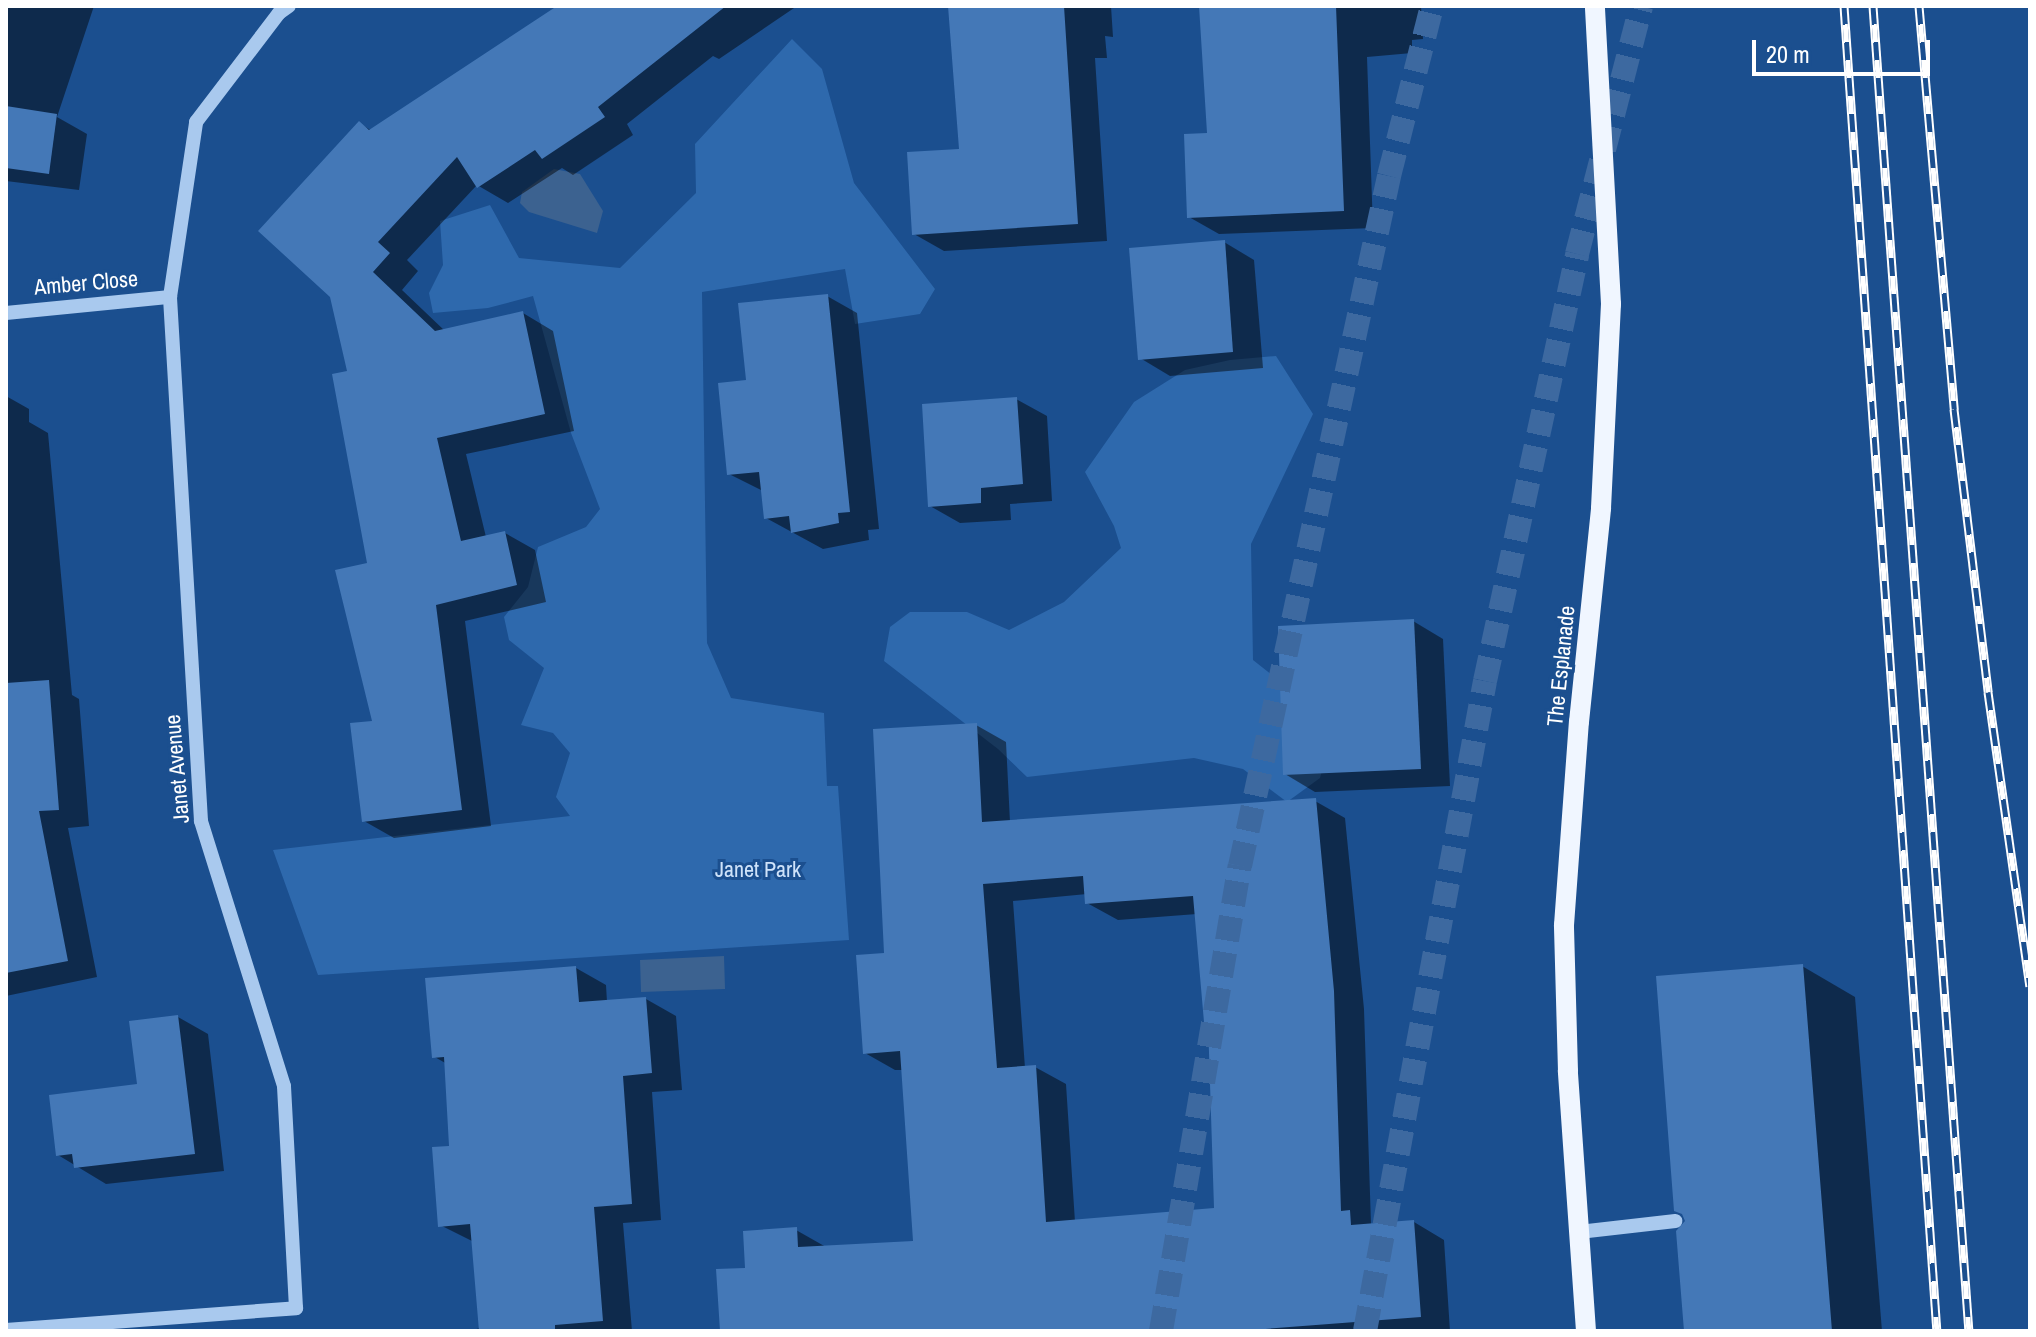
<!DOCTYPE html>
<style>
body{margin:0}
#map{position:relative;width:2036px;height:1337px;overflow:hidden;background:#1b4f8f;font-family:"Archivo Narrow",sans-serif}
div>[style]{position:absolute}
.green>*{inset:0;background:#2e69ad}
.water>*{inset:0;background:#3c6290}
.shadow>*{inset:0;background:#0007}
.building>*{inset:0;background:#4478b7}
.highway-tunnel>*{height:24px;margin-top:-12px;transform-origin:0;background:repeating-linear-gradient(90deg,#3d69a0 0 24px,transparent 0 36px)}
.minor>*{height:14px;margin:-7px;padding:0 7px;transform-origin:7px;border-radius:7px;background:#a9c9ee}
.major>*{height:20px;margin:-10px;padding:0 10px;transform-origin:10px;border-radius:10px;background:#f0f6ff}
.rail>*{height:9px;margin-top:-4.5px;transform-origin:0;background:repeating-linear-gradient(90deg,#1b4f8f 0 18px,#fff 0 36px);box-sizing:border-box;border-block:2px solid #fff}
span{translate:-50% -50%;white-space:nowrap;text-align:center;line-height:1.15;-webkit-text-stroke:6px #1b4f8f;paint-order:stroke}
.street-label{font-size:22px;color:#fff}
.park-label{font-size:22px;color:#cfe3fa}
.frame{position:absolute;inset:0;border:8px solid #fff;pointer-events:none}
.scale{position:absolute;left:1752px;top:40px;width:178px;height:36px;box-sizing:border-box;border:4px solid #fff;border-top:0;padding-left:10px;font-size:24px;line-height:28px;white-space:nowrap;color:#fff;-webkit-text-stroke:6px #1b4f8f;paint-order:stroke}
</style>
<div id="map">
<div class="green">
<i style="clip-path:polygon(792px 39px,822px 69px,854px 183px,935px 289px,920px 314px,855px 324px,845px 269px,702px 292px,707px 643px,731px 698px,824px 713px,827px 786px,838px 786px,849px 940px,318px 975px,273px 850px,570px 816px,556px 797px,570px 753px,553px 733px,521px 725px,544px 668px,509px 640px,504px 617px,528px 587px,538px 547px,586px 527px,600px 509px,571px 433px,533px 296px,488px 308px,433px 313px,429px 293px,443px 265px,440px 221px,490px 205px,519px 258px,620px 268px,696px 193px,695px 144px)"></i>
<i style="clip-path:polygon(1276px 356px,1313px 414px,1251px 544px,1253px 660px,1297px 695px,1328px 749px,1320px 778px,1287px 802px,1243px 769px,1194px 758px,1027px 777px,998px 749px,884px 661px,890px 627px,910px 612px,967px 612px,1009px 630px,1064px 602px,1121px 548px,1114px 526px,1085px 472px,1134px 402px,1185px 370px,1230px 360px)"></i>
</div>
<div class="water">
<i style="clip-path:polygon(554px 169px,580px 174px,603px 211px,597px 233px,529px 212px,520px 203px,522px 192px)"></i>
<i style="clip-path:polygon(724px 956px,725px 989px,641px 992px,640px 960px)"></i>
</div>
<div class="shadow">
<i style="clip-path:polygon(6px 6px,94px 6px,57px 117px,87px 134px,79px 190px,6px 181px)"></i>
<i style="clip-path:polygon(561px 6px,797px 6px,719px 59px,713px 56px,627px 124px,633px 135px,573px 175px,562px 168px,508px 203px,477px 185px,407px 260px,418px 271px,402px 290px,445px 331px,523px 313px,553px 331px,574px 431px,466px 454px,486px 537px,505px 533px,535px 550px,546px 602px,465px 621px,491px 826px,394px 838px,364px 821px,375px 723px,370px 564px,349px 372px,359px 123px,372px 131px)"></i>
<i style="clip-path:polygon(950px 6px,1111px 6px,1113px 37px,1105px 36px,1107px 58px,1095px 58px,1107px 241px,944px 251px,914px 234px,961px 151px)"></i>
<i style="clip-path:polygon(1201px 6px,1421px 6px,1423px 39px,1412px 40px,1412px 53px,1367px 57px,1373px 228px,1219px 234px,1189px 217px,1209px 135px)"></i>
<i style="clip-path:polygon(1224px 242px,1254px 260px,1263px 368px,1170px 376px,1140px 358px)"></i>
<i style="clip-path:polygon(827px 296px,857px 313px,879px 529px,868px 530px,869px 540px,823px 549px,766px 518px,763px 491px,729px 474px,748px 382px)"></i>
<i style="clip-path:polygon(6px 396px,29px 409px,29px 422px,48px 433px,72px 695px,79px 699px,89px 826px,68px 828px,97px 977px,6px 996px)"></i>
<i style="clip-path:polygon(1016px 399px,1047px 416px,1052px 501px,1010px 504px,1011px 520px,960px 523px,930px 506px)"></i>
<i style="clip-path:polygon(1413px 621px,1443px 639px,1450px 786px,1315px 792px,1285px 774px)"></i>
<i style="clip-path:polygon(evenodd,976px 725px,1006px 742px,1010px 822px,1315px 801px,1345px 818px,1364px 1009px,1371px 1224px,1414px 1222px,1444px 1240px,1450px 1331px,722px 1331px,747px 1270px,796px 1230px,826px 1247px,915px 1243px,904px 1070px,895px 1070px,865px 1053px,886px 954px,976px 725px,1087px 894px,1087px 903px,1118px 920px,1197px 914px,1206px 1021px,1210px 1023px,1216px 1210px,1075px 1222px,1066px 1084px,1035px 1067px,1025px 1068px,1013px 901px,1087px 894px)"></i>
<i style="clip-path:polygon(1802px 966px,1855px 997px,1882px 1331px,1686px 1331px,1685px 1215px)"></i>
<i style="clip-path:polygon(576px 968px,606px 985px,607px 1002px,646px 999px,676px 1016px,682px 1090px,652px 1092px,661px 1220px,623px 1223px,632px 1331px,467px 1331px,481px 1328px,474px 1242px,440px 1225px,451px 1148px,447px 1064px,433px 1056px)"></i>
<i style="clip-path:polygon(178px 1017px,208px 1034px,224px 1171px,106px 1184px,58px 1155px,140px 1086px)"></i>
</div>
<div class="building">
<i style="clip-path:polygon(557px 6px,726px 6px,598px 107px,605px 117px,542px 159px,535px 150px,477px 188px,457px 157px,378px 242px,390px 253px,373px 272px,435px 331px,523px 311px,545px 414px,437px 438px,461px 541px,505px 531px,517px 585px,436px 605px,462px 810px,362px 822px,350px 723px,372px 721px,335px 570px,367px 563px,332px 374px,347px 371px,330px 297px,258px 231px,359px 121px,369px 130px)"></i>
<i style="clip-path:polygon(948px 6px,1064px 6px,1078px 224px,912px 235px,907px 152px,959px 149px)"></i>
<i style="clip-path:polygon(1199px 6px,1336px 6px,1344px 211px,1187px 218px,1184px 134px,1207px 133px)"></i>
<i style="clip-path:polygon(6px 106px,57px 114px,49px 174px,6px 168px)"></i>
<i style="clip-path:polygon(1225px 240px,1233px 352px,1138px 360px,1129px 248px)"></i>
<i style="clip-path:polygon(828px 294px,850px 512px,838px 513px,839px 523px,791px 533px,789px 516px,764px 519px,759px 472px,727px 475px,718px 383px,746px 380px,738px 303px)"></i>
<i style="clip-path:polygon(1017px 397px,1023px 484px,981px 488px,981px 503px,928px 507px,922px 404px)"></i>
<i style="clip-path:polygon(1414px 619px,1421px 769px,1283px 775px,1278px 626px)"></i>
<i style="clip-path:polygon(49px 680px,59px 810px,39px 811px,68px 961px,6px 973px,6px 683px)"></i>
<i style="clip-path:polygon(evenodd,977px 723px,982px 822px,1316px 798px,1334px 991px,1341px 1211px,1350px 1210px,1351px 1225px,1414px 1220px,1421px 1317px,1239px 1331px,720px 1331px,716px 1269px,745px 1268px,743px 1231px,797px 1227px,798px 1247px,913px 1241px,900px 1051px,863px 1054px,856px 955px,884px 953px,873px 729px,977px 723px,1083px 876px,1085px 904px,1193px 896px,1204px 1022px,1208px 1022px,1214px 1208px,1046px 1222px,1036px 1065px,997px 1068px,983px 884px,1083px 876px)"></i>
<i style="clip-path:polygon(1803px 964px,1832px 1331px,1684px 1331px,1676px 1231px,1685px 1221px,1682px 1214px,1674px 1211px,1656px 976px)"></i>
<i style="clip-path:polygon(576px 966px,579px 1002px,646px 997px,652px 1073px,623px 1076px,632px 1204px,594px 1207px,603px 1321px,555px 1325px,555px 1331px,479px 1331px,470px 1224px,438px 1227px,432px 1147px,449px 1146px,444px 1057px,432px 1058px,425px 978px)"></i>
<i style="clip-path:polygon(178px 1015px,195px 1154px,74px 1168px,72px 1154px,56px 1156px,49px 1095px,137px 1084px,129px 1021px)"></i>
</div>
<div class="highway-tunnel">
<i style="left:1161px;top:1331px;width:472px;rotate:-80.4deg"></i>
<i style="left:1240px;top:866px;width:706px;rotate:-77.81deg"></i>
<i style="left:1389px;top:176px;width:175px;rotate:-75.8deg"></i>
<i style="left:1365px;top:1331px;width:661px;rotate:-79.54deg"></i>
<i style="left:1485px;top:681px;width:437px;rotate:-77.8deg"></i>
<i style="left:1577px;top:254px;width:256px;rotate:-75.5deg"></i>
</div>
<div class="minor">
<i style="left:6px;top:313px;width:165px;rotate:-5.6deg"></i>
<i style="left:1579px;top:1232px;width:97px;rotate:-6.5deg"></i>
<i style="left:6px;top:1330px;width:291px;rotate:-4.3deg"></i>
<i style="left:296px;top:1308px;width:222px;rotate:-93.1deg"></i>
<i style="left:284px;top:1086px;width:278px;rotate:-107.4deg"></i>
<i style="left:201px;top:821px;width:525px;rotate:-93.39deg"></i>
<i style="left:170px;top:297px;width:177px;rotate:-81.5deg"></i>
<i style="left:196px;top:122px;width:137px;rotate:-52.7deg"></i>
<i style="left:279px;top:13px;width:12px;rotate:-35deg"></i>
</div>
<div class="major">
<i style="left:1586px;top:1331px;width:261px;rotate:-94deg"></i>
<i style="left:1568px;top:1071px;width:146px;rotate:-91.6deg"></i>
<i style="left:1564px;top:925px;width:204px;rotate:-85.8deg"></i>
<i style="left:1579px;top:722px;width:215px;rotate:-84.1deg"></i>
<i style="left:1601px;top:508px;width:204px;rotate:-87.2deg"></i>
<i style="left:1611px;top:304px;width:298px;rotate:-93.1deg"></i>
</div>
<div class="rail">
<i style="left:1844px;top:6px;width:1328px;rotate:85.99deg"></i>
<i style="left:1873px;top:6px;width:1328px;rotate:85.86deg"></i>
<i style="left:1919px;top:6px;width:405px;rotate:85deg"></i>
<i style="left:1954px;top:409px;width:285px;rotate:83.1deg"></i>
<i style="left:1988px;top:692px;width:297px;rotate:81.9deg"></i>
</div>
<div class="street-label">
<span style="left:86px;top:283px;rotate:-5deg">Amber Close</span>
<span style="left:1561px;top:666px;rotate:-84deg">The Esplanade</span>
<span style="left:177px;top:769px;rotate:-95deg">Janet Avenue</span>
</div>
<div class="park-label">
<span style="left:758px;top:870px">Janet Park</span>
</div>
<div class="frame"></div>
<div class="scale">20 m</div>
</div>
